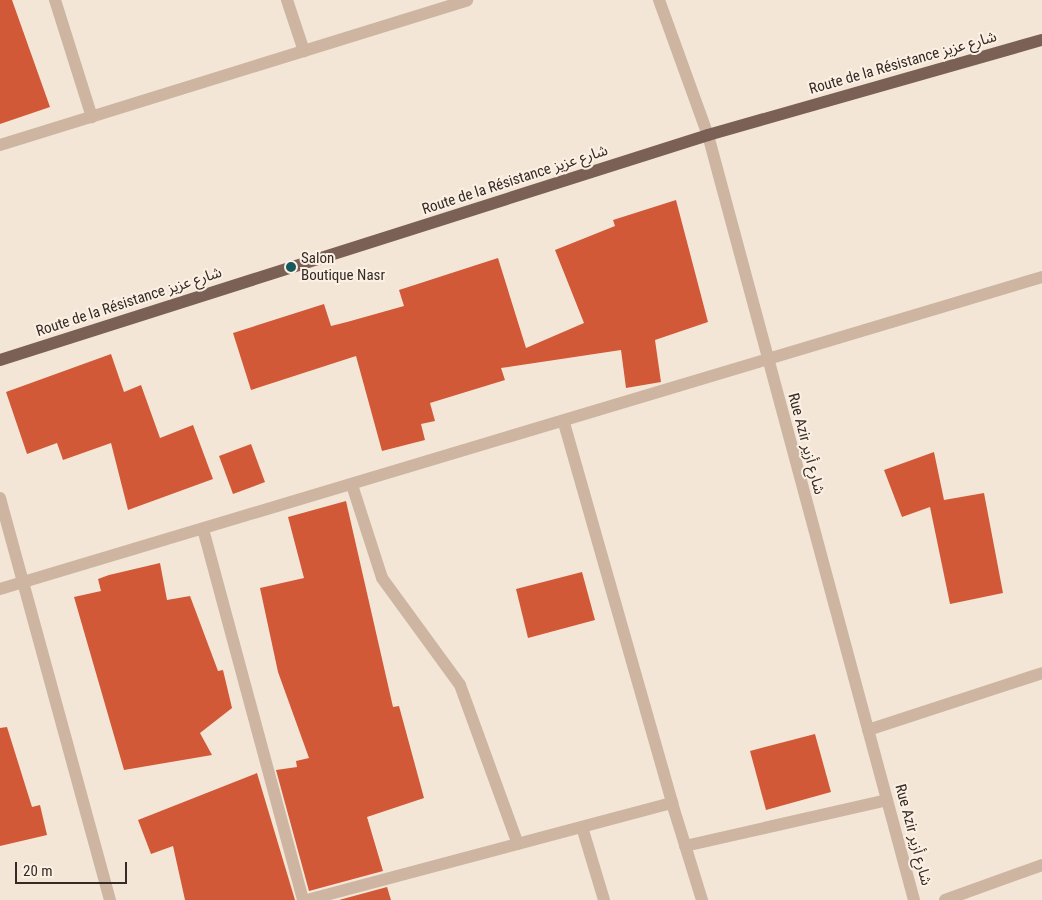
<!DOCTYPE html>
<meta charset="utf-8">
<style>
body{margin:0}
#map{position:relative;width:1042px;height:900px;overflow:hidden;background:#f4e6d7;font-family:"Roboto Condensed","Noto Sans Arabic",sans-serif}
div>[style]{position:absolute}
.building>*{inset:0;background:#d25937}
.street>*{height:12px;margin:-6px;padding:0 6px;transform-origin:6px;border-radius:6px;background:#cdb5a2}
.primary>*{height:12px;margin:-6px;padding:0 6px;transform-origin:6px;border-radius:6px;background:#7a6055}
.dots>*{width:14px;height:14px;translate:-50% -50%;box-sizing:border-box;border:2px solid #fbf0e4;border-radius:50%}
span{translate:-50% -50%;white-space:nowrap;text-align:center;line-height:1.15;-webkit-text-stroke:4px #fbf0e4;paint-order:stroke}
.street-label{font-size:15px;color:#372a25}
.poi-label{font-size:15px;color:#372a25}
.left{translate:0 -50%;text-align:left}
.scale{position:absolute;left:15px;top:862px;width:112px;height:22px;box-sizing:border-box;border:2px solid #372a25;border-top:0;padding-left:6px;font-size:15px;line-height:18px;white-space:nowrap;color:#372a25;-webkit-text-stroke:4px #fbf0e4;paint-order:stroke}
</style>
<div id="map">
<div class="building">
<i style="clip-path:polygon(0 0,12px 0,50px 107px,0 124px)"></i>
<i style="clip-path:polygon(676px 200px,708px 322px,655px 340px,661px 382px,626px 388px,621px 350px,501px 368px,505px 380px,430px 403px,435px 421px,421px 424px,425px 440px,382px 451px,356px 356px,251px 390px,233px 333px,324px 304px,331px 326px,347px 322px,404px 306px,399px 290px,498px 258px,526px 348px,584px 323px,555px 250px,615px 226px,613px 220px)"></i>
<i style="clip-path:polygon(111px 354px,124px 392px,141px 385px,160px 438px,193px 425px,213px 479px,128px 510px,111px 443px,63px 460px,57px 443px,27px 454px,6px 392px)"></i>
<i style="clip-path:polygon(251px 444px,265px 482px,233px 494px,219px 456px)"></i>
<i style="clip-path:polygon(934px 452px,944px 500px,984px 493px,1003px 593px,950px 604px,930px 507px,902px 517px,884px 470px)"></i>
<i style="clip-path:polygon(346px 501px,393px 707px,399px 706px,424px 798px,367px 817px,383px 871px,309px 891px,276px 770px,297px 767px,296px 761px,309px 758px,278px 672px,260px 588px,304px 578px,288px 517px)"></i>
<i style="clip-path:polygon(160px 563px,167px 600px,190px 596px,218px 671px,223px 670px,232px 708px,200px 733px,212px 755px,124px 770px,74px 597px,101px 591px,98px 579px,109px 575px)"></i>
<i style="clip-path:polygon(582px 572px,595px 620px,528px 638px,516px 589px)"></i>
<i style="clip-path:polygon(7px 727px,32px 807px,40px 805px,47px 835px,0 846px,0 728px)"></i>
<i style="clip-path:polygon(815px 734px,831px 792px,766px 810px,750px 751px)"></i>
<i style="clip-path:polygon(257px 773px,295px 900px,185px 900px,173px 846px,151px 854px,138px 820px)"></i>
<i style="clip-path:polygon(387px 887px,391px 900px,339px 900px)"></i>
</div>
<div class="street">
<i style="left:55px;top:0;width:123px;rotate:72.5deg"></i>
<i style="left:287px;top:0;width:54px;rotate:71.6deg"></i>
<i style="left:659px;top:0;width:144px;rotate:70.1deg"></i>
<i style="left:708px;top:135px;width:792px;rotate:74.93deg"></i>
<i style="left:0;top:145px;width:489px;rotate:-17.2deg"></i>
<i style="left:564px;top:423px;width:395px;rotate:74.1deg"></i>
<i style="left:352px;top:485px;width:98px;rotate:72.1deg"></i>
<i style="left:382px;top:578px;width:132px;rotate:53.9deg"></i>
<i style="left:460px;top:685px;width:169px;rotate:70deg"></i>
<i style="left:0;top:498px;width:417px;rotate:74.7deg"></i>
<i style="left:203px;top:529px;width:384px;rotate:74.9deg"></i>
<i style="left:0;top:589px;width:1088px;rotate:-16.67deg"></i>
<i style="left:868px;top:730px;width:183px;rotate:-18.1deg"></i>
<i style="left:582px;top:827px;width:76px;rotate:73.2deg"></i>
<i style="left:685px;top:846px;width:207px;rotate:-12.8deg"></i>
<i style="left:307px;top:900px;width:378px;rotate:-14.9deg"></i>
<i style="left:672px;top:803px;width:102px;rotate:72.8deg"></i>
<i style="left:945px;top:900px;width:103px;rotate:-19.8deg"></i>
</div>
<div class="primary">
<i style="left:0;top:360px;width:743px;rotate:-17.63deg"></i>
<i style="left:708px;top:135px;width:347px;rotate:-15.9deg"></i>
</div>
<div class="dots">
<i style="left:291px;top:267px;background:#17595c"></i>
</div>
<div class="street-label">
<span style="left:903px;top:63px;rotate:-16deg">Route de la Résistance شارع عزيز</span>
<span style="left:515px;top:180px;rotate:-18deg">Route de la Résistance شارع عزيز</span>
<span style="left:129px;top:302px;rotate:-18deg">Route de la Résistance شارع عزيز</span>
<span style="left:806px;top:444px;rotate:75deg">Rue Azir شارع أزير</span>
<span style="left:913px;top:835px;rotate:75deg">Rue Azir شارع أزير</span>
</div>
<div class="poi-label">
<span class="left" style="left:301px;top:267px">Salon<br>Boutique Nasr</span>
</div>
<div class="scale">20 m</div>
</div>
